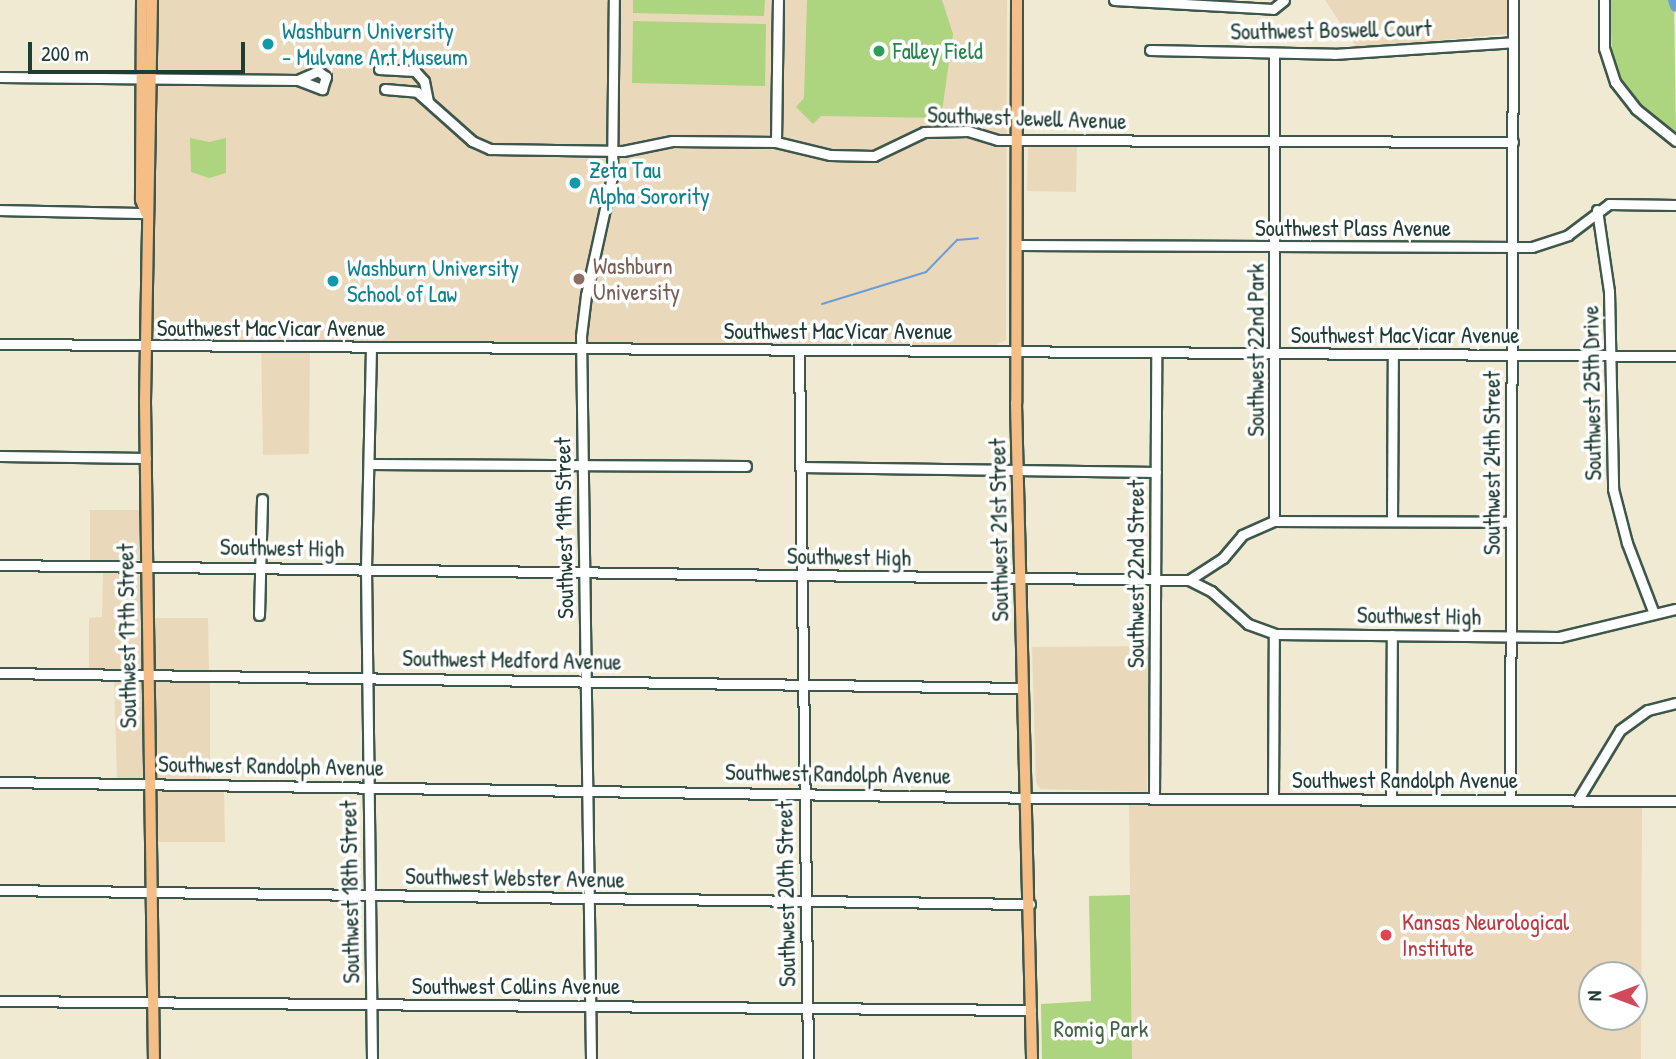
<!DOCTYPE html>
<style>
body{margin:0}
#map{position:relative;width:1676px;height:1059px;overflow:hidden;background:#f1ead2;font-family:"Patrick Hand",sans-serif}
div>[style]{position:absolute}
.built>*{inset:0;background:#ead8ba}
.green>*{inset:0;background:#add47e}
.stream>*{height:2px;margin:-1px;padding:0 1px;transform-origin:1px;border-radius:1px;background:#6b9ed6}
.river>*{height:12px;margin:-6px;padding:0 6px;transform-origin:6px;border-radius:6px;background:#6b9ed6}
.roads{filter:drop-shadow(2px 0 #3e574c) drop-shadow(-2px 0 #3e574c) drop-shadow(0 2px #3e574c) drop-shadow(0 -2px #3e574c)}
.minor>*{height:9px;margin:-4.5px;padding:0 4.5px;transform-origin:4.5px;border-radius:4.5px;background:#fff}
.major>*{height:10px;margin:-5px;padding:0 5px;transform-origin:5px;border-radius:5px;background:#f6be87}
.dots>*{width:19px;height:19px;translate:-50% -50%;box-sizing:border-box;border:4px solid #fff;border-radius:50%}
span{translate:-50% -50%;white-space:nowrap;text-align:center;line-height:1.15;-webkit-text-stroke:7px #fff;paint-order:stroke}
.street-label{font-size:23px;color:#1f3d34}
.culture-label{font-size:23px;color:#0d838f}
.left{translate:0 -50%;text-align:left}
.leisure-label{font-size:23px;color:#27864d}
.education-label{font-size:23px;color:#785e54}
.health-label{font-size:23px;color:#be3a42}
.park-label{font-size:23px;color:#426346}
.north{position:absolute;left:1578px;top:961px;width:70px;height:70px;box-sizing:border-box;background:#fff;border:2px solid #a5b1ae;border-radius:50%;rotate:270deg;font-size:19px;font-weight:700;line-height:28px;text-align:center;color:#1f3d34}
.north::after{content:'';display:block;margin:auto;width:24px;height:32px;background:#d1495b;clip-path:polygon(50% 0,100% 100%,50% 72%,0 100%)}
.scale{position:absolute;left:28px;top:42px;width:217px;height:32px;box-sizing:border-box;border:4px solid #1f3d34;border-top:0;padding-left:9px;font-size:21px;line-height:24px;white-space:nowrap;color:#1f3d34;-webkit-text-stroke:5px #fff;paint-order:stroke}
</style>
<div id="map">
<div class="built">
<i style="clip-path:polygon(154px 0,1007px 0,1006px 340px,992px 347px,310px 343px,309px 454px,263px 455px,261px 342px,157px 341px,151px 333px)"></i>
<i style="clip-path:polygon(1325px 0,1507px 0,1507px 34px,1357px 48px)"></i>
<i style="clip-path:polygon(1077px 146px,1076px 192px,1027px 191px,1028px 147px)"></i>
<i style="clip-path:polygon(90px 510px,141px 510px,140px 560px,90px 562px)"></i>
<i style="clip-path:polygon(103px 570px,142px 575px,144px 667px,139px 672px,89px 671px,89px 618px,102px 617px)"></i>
<i style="clip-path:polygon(152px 618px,208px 618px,209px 671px,155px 670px)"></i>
<i style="clip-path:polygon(1150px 646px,1147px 792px,1040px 789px,1036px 782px,1032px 647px)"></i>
<i style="clip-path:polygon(114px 679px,138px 680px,144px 685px,145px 773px,141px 779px,117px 779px)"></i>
<i style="clip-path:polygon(157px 679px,210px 679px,210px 781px,160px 781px,155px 776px,153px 684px)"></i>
<i style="clip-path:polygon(161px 789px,224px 790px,225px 842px,156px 842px,155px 793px)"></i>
<i style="clip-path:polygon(evenodd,1129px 803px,1642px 807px,1641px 1059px,1132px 1059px,1129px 803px,1592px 975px,1634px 975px,1634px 1017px,1592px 1017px,1592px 975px)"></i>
</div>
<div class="green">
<i style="clip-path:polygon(633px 0,765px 0,764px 16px,633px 13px)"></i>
<i style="clip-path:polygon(807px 0,942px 0,953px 34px,941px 118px,821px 116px,813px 124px,796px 107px,804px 98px)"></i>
<i style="clip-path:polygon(1610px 0,1674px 0,1676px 135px,1638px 104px,1617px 76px,1612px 59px)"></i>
<i style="clip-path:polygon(633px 21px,766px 24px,765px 86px,632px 83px)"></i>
<i style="clip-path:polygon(190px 138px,209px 142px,226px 138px,226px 173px,209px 178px,191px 172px)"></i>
<i style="clip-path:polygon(1130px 895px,1132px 1059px,1042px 1059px,1041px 1004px,1091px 1001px,1089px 896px)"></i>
</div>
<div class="stream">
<i style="left:822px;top:304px;width:109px;rotate:-17.1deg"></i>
<i style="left:926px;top:272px;width:45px;rotate:-45.9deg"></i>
<i style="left:957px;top:240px;width:21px;rotate:-5deg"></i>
</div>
<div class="river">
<i style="left:1674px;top:0;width:6px;rotate:72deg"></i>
</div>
<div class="roads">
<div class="minor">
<i style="left:1114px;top:0;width:159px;rotate:3.2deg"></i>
<i style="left:1273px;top:9px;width:14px;rotate:-39deg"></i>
<i style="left:1604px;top:0;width:48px;rotate:90deg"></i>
<i style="left:1604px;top:48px;width:36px;rotate:72deg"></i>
<i style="left:1615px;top:82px;width:34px;rotate:52deg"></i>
<i style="left:1636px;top:109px;width:51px;rotate:38.7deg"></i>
<i style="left:1150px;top:50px;width:184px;rotate:1.2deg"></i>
<i style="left:1334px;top:54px;width:179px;rotate:-3.8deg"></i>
<i style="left:379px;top:69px;width:36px;rotate:3deg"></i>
<i style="left:415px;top:71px;width:13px;rotate:48deg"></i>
<i style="left:424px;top:81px;width:20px;rotate:79deg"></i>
<i style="left:0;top:77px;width:298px;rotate:0.6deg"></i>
<i style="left:298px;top:80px;width:26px;rotate:21deg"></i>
<i style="left:322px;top:89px;width:13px;rotate:-72deg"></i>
<i style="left:326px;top:77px;width:10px;rotate:-143deg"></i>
<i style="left:318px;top:71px;width:22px;rotate:156deg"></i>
<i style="left:385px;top:89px;width:32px;rotate:5deg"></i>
<i style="left:417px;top:92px;width:74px;rotate:41.7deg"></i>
<i style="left:472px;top:141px;width:20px;rotate:24deg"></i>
<i style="left:490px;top:149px;width:133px;rotate:0.9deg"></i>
<i style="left:623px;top:151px;width:50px;rotate:-11.5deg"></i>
<i style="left:672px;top:141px;width:104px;rotate:0.6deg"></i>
<i style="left:776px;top:142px;width:56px;rotate:13.5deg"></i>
<i style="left:830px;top:155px;width:44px;rotate:1.3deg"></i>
<i style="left:874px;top:156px;width:55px;rotate:-25.6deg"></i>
<i style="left:924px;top:132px;width:44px;rotate:-1.3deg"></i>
<i style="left:968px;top:131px;width:31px;rotate:17deg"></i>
<i style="left:998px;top:140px;width:515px;rotate:0.22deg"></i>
<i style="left:776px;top:142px;width:142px;rotate:-89.2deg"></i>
<i style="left:0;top:210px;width:146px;rotate:1.2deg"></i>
<i style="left:1597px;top:210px;width:82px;rotate:81.6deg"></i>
<i style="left:1609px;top:291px;width:198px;rotate:88.8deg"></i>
<i style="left:1613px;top:489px;width:56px;rotate:75.5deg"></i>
<i style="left:1627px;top:543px;width:73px;rotate:69.1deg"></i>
<i style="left:1017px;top:245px;width:515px;rotate:0.22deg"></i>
<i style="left:1532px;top:247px;width:38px;rotate:-18deg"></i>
<i style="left:1568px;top:235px;width:51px;rotate:-37.1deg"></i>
<i style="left:1609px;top:204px;width:67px;rotate:0.9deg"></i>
<i style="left:0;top:344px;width:1676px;rotate:0.41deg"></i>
<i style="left:371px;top:348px;width:220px;rotate:91.3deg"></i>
<i style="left:366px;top:568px;width:491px;rotate:89.3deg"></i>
<i style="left:799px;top:351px;width:708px;rotate:89.27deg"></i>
<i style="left:0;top:456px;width:146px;rotate:0.8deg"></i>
<i style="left:370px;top:464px;width:376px;rotate:0.3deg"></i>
<i style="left:800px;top:467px;width:356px;rotate:0.8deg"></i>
<i style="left:1274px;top:521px;width:467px;rotate:-90deg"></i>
<i style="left:1392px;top:521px;width:166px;rotate:-89.7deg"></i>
<i style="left:0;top:565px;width:1189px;rotate:0.72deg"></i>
<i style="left:1189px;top:580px;width:25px;rotate:27deg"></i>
<i style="left:1211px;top:591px;width:50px;rotate:41.7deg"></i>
<i style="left:1248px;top:624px;width:30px;rotate:20deg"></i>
<i style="left:1276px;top:634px;width:283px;rotate:0.6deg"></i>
<i style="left:1559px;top:637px;width:120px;rotate:-13.5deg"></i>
<i style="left:1189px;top:580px;width:40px;rotate:-32.9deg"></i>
<i style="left:1223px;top:558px;width:30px;rotate:-50deg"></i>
<i style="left:1242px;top:535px;width:35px;rotate:-24deg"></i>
<i style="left:1274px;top:521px;width:237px;rotate:0.2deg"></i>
<i style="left:259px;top:615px;width:116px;rotate:-88.5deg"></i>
<i style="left:0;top:673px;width:1023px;rotate:0.84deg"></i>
<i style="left:0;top:782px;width:1041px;rotate:0.88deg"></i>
<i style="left:1041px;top:798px;width:635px;rotate:0.27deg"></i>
<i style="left:1154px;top:796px;width:444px;rotate:-89.7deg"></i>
<i style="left:1273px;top:798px;width:164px;rotate:-89.7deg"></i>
<i style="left:1391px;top:799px;width:164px;rotate:-89.7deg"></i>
<i style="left:1510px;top:800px;width:800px;rotate:-89.79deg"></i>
<i style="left:1577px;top:801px;width:83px;rotate:-58.8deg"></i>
<i style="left:1620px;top:730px;width:34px;rotate:-36deg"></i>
<i style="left:1648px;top:710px;width:29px;rotate:-14deg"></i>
<i style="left:0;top:890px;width:1030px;rotate:0.78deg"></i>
<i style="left:0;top:1001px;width:1031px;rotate:0.5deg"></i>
<i style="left:591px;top:1059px;width:723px;rotate:-90.79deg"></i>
<i style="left:581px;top:336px;width:41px;rotate:-83deg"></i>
<i style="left:586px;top:295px;width:121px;rotate:-77.6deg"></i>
<i style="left:612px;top:177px;width:177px;rotate:-89.4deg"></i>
</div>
<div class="major">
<i style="left:142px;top:0;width:200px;rotate:90.3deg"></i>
<i style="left:141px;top:200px;width:14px;rotate:69deg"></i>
<i style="left:152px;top:0;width:402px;rotate:91deg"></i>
<i style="left:145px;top:402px;width:657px;rotate:89.22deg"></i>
<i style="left:1017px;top:0;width:403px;rotate:90.1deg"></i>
<i style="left:1016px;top:403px;width:656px;rotate:88.6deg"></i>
</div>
</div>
<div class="dots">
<i style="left:268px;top:44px;background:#0f9aa8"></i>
<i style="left:879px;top:51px;background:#2e9e5b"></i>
<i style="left:575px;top:183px;background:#0f9aa8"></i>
<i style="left:579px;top:279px;background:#8d6e63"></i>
<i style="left:333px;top:281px;background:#0f9aa8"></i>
<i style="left:1386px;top:935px;background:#e0444e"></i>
</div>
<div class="street-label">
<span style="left:1331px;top:30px;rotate:-1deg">Southwest Boswell Court</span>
<span style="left:1027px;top:118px;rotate:2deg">Southwest Jewell Avenue</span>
<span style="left:1353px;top:228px">Southwest Plass Avenue</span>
<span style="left:271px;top:328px">Southwest MacVicar Avenue</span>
<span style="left:838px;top:331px">Southwest MacVicar Avenue</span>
<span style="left:1405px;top:335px">Southwest MacVicar Avenue</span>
<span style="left:1256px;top:350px;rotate:-90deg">Southwest 22nd Park</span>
<span style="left:1592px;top:393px;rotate:-91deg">Southwest 25th Drive</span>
<span style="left:1492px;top:463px;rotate:-90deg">Southwest 24th Street</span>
<span style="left:564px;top:528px;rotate:-91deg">Southwest 19th Street</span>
<span style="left:999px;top:530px;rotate:-91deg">Southwest 21st Street</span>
<span style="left:282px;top:548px;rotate:1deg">Southwest High</span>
<span style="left:849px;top:557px;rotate:1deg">Southwest High</span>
<span style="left:1136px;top:574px;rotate:-90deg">Southwest 22nd Street</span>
<span style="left:1419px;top:616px;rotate:1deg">Southwest High</span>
<span style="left:127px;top:636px;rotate:-91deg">Southwest 17th Street</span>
<span style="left:512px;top:660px;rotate:1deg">Southwest Medford Avenue</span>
<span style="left:271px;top:766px;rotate:1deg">Southwest Randolph Avenue</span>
<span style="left:838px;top:774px;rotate:1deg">Southwest Randolph Avenue</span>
<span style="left:1405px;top:780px">Southwest Randolph Avenue</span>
<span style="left:515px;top:878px;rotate:1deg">Southwest Webster Avenue</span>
<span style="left:350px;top:892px;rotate:-91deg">Southwest 18th Street</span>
<span style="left:786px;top:894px;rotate:-91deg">Southwest 20th Street</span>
<span style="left:516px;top:986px">Southwest Collins Avenue</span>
</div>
<div class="culture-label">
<span class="left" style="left:282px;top:44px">Washburn University<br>- Mulvane Art Museum</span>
<span class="left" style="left:589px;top:183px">Zeta Tau<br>Alpha Sorority</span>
<span class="left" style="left:347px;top:281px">Washburn University<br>School of Law</span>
</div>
<div class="leisure-label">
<span class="left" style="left:893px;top:51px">Falley Field</span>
</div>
<div class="education-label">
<span class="left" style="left:593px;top:279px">Washburn<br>University</span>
</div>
<div class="health-label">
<span class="left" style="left:1402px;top:935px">Kansas Neurological<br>Institute</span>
</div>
<div class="park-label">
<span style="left:1101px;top:1029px">Romig Park</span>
</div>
<div class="north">N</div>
<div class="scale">200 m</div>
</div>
